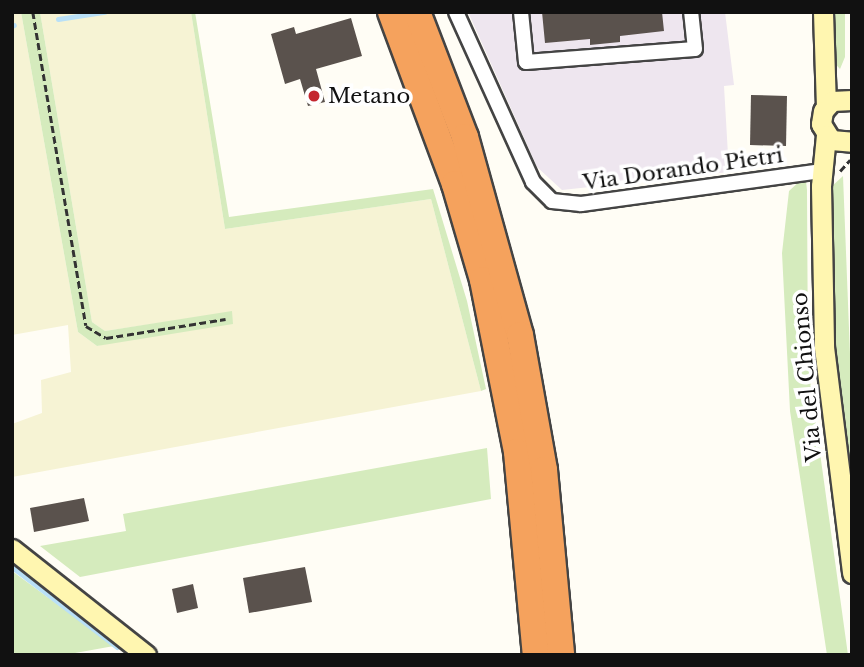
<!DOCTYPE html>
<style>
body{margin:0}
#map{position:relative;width:864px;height:667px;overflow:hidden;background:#fffdf5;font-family:"Libre Baskerville",serif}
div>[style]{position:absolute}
.industrial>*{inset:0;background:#eee6ef}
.farmland>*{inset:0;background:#f6f3d4}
.green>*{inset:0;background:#d5ebbd}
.stream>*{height:5px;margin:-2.5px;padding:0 2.5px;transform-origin:2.5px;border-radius:2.5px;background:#b9e0f7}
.building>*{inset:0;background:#5a524d}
.path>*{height:2.5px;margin-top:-1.25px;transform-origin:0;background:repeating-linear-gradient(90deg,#333 0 7px,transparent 0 10.5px)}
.roads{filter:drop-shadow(2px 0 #444) drop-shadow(-2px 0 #444) drop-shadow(0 2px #444) drop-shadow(0 -2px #444)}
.street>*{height:14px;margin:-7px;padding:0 7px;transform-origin:7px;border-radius:7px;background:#fff}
.secondary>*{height:19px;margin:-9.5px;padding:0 9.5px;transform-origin:9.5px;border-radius:9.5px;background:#fff6b0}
.highway>*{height:26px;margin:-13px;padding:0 13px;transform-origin:13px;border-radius:13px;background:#f5a25d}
.dots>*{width:19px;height:19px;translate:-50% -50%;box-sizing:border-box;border:4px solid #fff;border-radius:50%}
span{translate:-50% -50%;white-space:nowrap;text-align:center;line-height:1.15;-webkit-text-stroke:7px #fff;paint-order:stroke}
.poi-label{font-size:21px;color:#111}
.left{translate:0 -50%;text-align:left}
.street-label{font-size:21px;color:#111}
.frame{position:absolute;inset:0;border:14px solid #111;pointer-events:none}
</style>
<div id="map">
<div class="industrial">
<i style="clip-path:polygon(468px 12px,725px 12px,734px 85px,724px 86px,729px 172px,562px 190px,537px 167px)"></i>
</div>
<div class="farmland">
<i style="clip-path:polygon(12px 12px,21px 12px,78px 332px,97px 346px,232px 312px,105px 331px,92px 322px,40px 12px,191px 12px,225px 229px,431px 199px,481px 391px,12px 477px,12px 424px,42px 413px,41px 380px,71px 372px,68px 325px,12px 335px)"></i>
</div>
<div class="green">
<i style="clip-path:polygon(21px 12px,40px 12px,92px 322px,105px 331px,232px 311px,233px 324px,97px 346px,78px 332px)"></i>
<i style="clip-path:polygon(191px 12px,195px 12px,229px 217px,433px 189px,467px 301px,486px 389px,481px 391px,431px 199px,225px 229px)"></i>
<i style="clip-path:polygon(829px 12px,845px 12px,845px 57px,840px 69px,829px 57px)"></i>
<i style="clip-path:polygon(843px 176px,852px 405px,852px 517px,835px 393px,830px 188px)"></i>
<i style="clip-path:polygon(801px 180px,806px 181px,807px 190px,808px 366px,848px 655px,827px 655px,790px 411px,782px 253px,789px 191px)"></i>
<i style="clip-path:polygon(487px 448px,491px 499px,80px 577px,40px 546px,126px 531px,123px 514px)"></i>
<i style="clip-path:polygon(12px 571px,114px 646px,64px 655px,12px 655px)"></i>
</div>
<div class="stream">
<i style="left:58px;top:19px;width:47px;rotate:-8.7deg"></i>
<i style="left:12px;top:26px;width:2px;rotate:-27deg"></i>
<i style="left:12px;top:567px;width:132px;rotate:37.3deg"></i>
</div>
<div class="building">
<i style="clip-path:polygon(542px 12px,662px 12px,664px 31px,620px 36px,620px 42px,590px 45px,590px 39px,545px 43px)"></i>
<i style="clip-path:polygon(351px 18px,362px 56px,316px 69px,325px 102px,308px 106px,300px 79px,285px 84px,271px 34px,294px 27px,296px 34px)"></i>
<i style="clip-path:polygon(751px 95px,787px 96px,786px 146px,750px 145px)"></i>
<i style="clip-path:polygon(84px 498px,89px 521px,34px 532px,30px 508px)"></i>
<i style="clip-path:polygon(305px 567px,312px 602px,249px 613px,243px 578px)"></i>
<i style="clip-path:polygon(193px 584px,198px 608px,177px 613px,172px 589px)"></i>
</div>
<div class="path">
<i style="left:33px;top:12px;width:318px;rotate:80.4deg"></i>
<i style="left:86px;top:326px;width:23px;rotate:31deg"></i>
<i style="left:106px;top:338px;width:121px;rotate:-9deg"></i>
<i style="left:840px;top:171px;width:15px;rotate:-48deg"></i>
</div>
<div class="roads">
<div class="street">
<i style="left:456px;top:12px;width:187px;rotate:65.6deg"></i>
<i style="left:533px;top:182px;width:27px;rotate:45deg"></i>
<i style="left:552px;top:201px;width:29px;rotate:6deg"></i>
<i style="left:581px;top:204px;width:244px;rotate:-7.8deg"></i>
<i style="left:521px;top:12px;width:50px;rotate:84.3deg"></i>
<i style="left:526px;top:62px;width:169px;rotate:-4.4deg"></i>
<i style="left:695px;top:49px;width:37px;rotate:-96deg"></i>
</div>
<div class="secondary">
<i style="left:823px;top:12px;width:94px;rotate:88.2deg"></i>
<i style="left:852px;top:100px;width:20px;rotate:177deg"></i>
<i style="left:832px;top:101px;width:13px;rotate:132deg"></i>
<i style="left:823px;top:111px;width:13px;rotate:99deg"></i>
<i style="left:821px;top:124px;width:19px;rotate:58deg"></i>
<i style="left:831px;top:140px;width:21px;rotate:5deg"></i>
<i style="left:826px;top:135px;width:51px;rotate:95.6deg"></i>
<i style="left:821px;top:186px;width:161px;rotate:88.9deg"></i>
<i style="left:824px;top:347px;width:228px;rotate:82.9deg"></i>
<i style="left:12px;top:549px;width:171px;rotate:38.3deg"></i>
</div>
<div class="highway">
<i style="left:391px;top:12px;width:184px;rotate:69.6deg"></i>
<i style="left:455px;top:184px;width:100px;rotate:73.7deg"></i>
<i style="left:483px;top:280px;width:175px;rotate:78.8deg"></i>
<i style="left:517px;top:452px;width:204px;rotate:84.7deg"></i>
<i style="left:417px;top:12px;width:134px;rotate:69deg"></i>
<i style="left:465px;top:137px;width:205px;rotate:74.5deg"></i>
<i style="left:520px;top:335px;width:137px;rotate:79.9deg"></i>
<i style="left:544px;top:470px;width:186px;rotate:84.7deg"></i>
</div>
</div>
<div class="dots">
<i style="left:314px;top:96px;background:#c4262e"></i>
</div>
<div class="poi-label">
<span class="left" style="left:328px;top:96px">Metano</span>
</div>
<div class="street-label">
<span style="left:683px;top:169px;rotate:-8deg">Via Dorando Pietri</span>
<span style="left:807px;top:377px;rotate:-95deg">Via del Chionso</span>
</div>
<div class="frame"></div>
</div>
